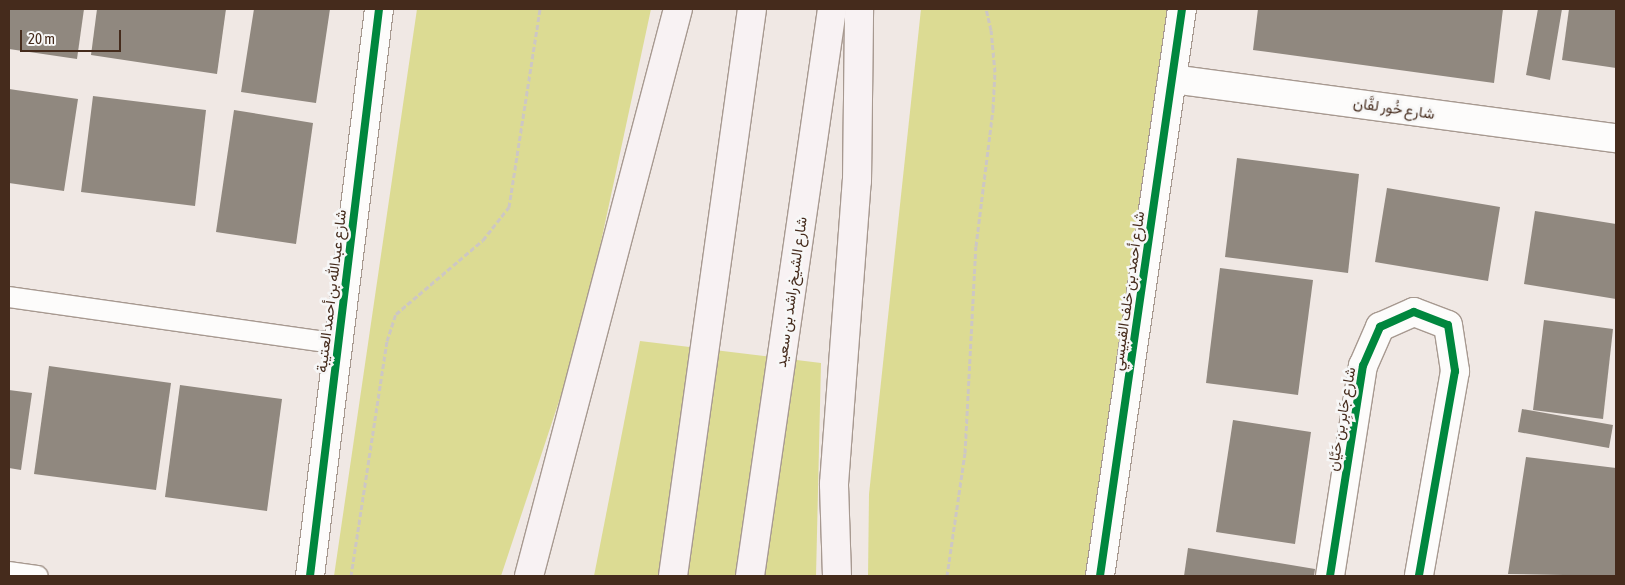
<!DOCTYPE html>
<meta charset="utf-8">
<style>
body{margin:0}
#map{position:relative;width:1625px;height:585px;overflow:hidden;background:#f0e8e4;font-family:"Asap Condensed",Vazirmatn,sans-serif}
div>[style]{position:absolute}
.green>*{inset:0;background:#dcdb93}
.building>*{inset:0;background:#90887f}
.path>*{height:3px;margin-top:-1.5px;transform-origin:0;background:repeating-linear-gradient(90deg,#cdc7c3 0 5px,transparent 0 7.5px)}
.roads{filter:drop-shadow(1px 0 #a79990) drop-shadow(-1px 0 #a79990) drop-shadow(0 1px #a79990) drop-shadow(0 -1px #a79990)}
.lane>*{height:20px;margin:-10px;padding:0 10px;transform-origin:10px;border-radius:10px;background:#fdfcfb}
.street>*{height:28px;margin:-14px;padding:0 14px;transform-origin:14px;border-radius:14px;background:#fdfcfb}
.primary>*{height:28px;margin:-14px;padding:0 14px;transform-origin:14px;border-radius:14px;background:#f8f2f3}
.cycleway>*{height:8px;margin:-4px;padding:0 4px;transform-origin:4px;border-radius:4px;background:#00873e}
span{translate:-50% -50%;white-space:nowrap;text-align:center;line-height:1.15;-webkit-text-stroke:5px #f7f7f7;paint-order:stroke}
.street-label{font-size:15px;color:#452b1c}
.frame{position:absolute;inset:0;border:10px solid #452b1c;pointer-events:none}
.scale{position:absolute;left:20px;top:30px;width:101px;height:22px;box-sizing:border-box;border:2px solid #452b1c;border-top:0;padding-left:6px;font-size:15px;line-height:18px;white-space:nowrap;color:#452b1c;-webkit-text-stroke:4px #f7f7f7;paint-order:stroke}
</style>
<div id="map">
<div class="green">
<i style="clip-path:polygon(417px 9px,651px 9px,581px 335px,501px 576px,334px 576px)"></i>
<i style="clip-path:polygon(921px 9px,1175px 9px,1102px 576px,868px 576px,869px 494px)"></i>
<i style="clip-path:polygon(640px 341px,821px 363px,816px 576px,594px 576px)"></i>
</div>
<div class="building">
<i style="clip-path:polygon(9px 9px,84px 9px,77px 59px,9px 49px)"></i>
<i style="clip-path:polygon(97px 9px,226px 9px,217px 74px,91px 55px)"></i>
<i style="clip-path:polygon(254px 9px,330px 9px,316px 103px,241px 92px)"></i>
<i style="clip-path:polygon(1258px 9px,1503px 9px,1494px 83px,1253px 50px)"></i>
<i style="clip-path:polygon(1538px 9px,1562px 9px,1550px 80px,1526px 75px)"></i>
<i style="clip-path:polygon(1569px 9px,1616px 9px,1616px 68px,1562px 60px)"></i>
<i style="clip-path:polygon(9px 89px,78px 99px,64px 191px,9px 183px)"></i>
<i style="clip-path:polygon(93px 96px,206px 110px,195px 206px,81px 192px)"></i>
<i style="clip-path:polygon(234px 110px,313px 123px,296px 244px,216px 232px)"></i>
<i style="clip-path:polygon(1237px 158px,1359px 174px,1348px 273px,1225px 257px)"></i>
<i style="clip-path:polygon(1387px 188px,1500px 207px,1488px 281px,1375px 262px)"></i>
<i style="clip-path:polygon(1535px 211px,1616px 224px,1616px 299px,1524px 284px)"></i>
<i style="clip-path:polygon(1220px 268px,1313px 280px,1298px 395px,1206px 383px)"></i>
<i style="clip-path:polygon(1544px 320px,1613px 329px,1603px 419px,1533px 410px)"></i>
<i style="clip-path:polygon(49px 366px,171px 383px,156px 490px,34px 474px)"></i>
<i style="clip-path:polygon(180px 385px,282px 399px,267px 511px,165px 497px)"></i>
<i style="clip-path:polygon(9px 390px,32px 393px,21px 470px,9px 468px)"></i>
<i style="clip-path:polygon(1522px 409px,1613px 425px,1609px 448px,1518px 432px)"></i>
<i style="clip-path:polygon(1233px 420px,1311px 432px,1295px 544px,1216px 532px)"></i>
<i style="clip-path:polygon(1526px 457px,1616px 468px,1616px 576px,1508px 574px)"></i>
<i style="clip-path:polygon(1188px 548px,1315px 569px,1314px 576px,1184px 576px)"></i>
</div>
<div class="path">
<i style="left:351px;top:576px;width:238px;rotate:-81.3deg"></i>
<i style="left:387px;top:341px;width:28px;rotate:-72deg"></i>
<i style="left:396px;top:314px;width:114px;rotate:-40.4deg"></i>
<i style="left:483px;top:240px;width:42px;rotate:-51.8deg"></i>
<i style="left:509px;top:207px;width:200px;rotate:-81.1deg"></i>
<i style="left:947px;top:576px;width:124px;rotate:-81.7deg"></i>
<i style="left:965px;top:453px;width:207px;rotate:-87deg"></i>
<i style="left:976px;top:246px;width:138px;rotate:-82.9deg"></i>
<i style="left:993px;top:109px;width:37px;rotate:-87deg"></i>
<i style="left:995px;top:72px;width:42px;rotate:-95.4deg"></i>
<i style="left:991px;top:30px;width:22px;rotate:-103deg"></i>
</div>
<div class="roads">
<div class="lane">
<i style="left:9px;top:297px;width:332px;rotate:8.1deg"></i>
<i style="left:9px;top:572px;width:29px;rotate:8deg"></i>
</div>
<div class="street">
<i style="left:1172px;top:79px;width:448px;rotate:7.6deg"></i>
<i style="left:310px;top:576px;width:571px;rotate:-83.06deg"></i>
<i style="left:1100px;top:576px;width:573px;rotate:-81.77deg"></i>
<i style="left:1330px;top:576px;width:213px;rotate:-81.1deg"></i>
<i style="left:1363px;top:366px;width:43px;rotate:-66.4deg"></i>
<i style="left:1380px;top:327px;width:37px;rotate:-24deg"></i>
<i style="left:1414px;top:312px;width:36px;rotate:21deg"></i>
<i style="left:1448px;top:325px;width:47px;rotate:81.3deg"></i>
<i style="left:1455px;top:371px;width:208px;rotate:100deg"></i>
</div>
<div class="primary">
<i style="left:529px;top:576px;width:586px;rotate:-75.28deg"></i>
<i style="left:673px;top:576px;width:572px;rotate:-82.07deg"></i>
<i style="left:750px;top:576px;width:573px;rotate:-81.77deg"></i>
<i style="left:837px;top:576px;width:92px;rotate:-91.9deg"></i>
<i style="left:834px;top:484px;width:304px;rotate:-85.7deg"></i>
<i style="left:857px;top:181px;width:172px;rotate:-89.3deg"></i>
</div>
</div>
<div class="cycleway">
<i style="left:310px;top:576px;width:571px;rotate:-83.06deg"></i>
<i style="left:1100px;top:576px;width:573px;rotate:-81.77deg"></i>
<i style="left:1330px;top:576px;width:213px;rotate:-81.1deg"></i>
<i style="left:1363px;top:366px;width:43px;rotate:-66.4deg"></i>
<i style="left:1380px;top:327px;width:37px;rotate:-24deg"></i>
<i style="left:1414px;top:312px;width:36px;rotate:21deg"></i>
<i style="left:1448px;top:325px;width:47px;rotate:81.3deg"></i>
<i style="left:1455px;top:371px;width:208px;rotate:100deg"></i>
</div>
<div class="street-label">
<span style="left:1394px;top:108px;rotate:8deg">شارع خُور لفَّان</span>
<span style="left:331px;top:291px;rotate:-83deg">شارع عبدالله بن أحمد العتيبة</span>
<span style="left:1128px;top:291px;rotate:-82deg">شارع أحمد بن خلف القبيسي</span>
<span style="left:791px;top:292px;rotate:-82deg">شارع الشيخ راشد بن سعيد</span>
<span style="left:1341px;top:419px;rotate:-80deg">شارع جَابِر بن حَيَّان</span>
</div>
<div class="frame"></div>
<div class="scale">20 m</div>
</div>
